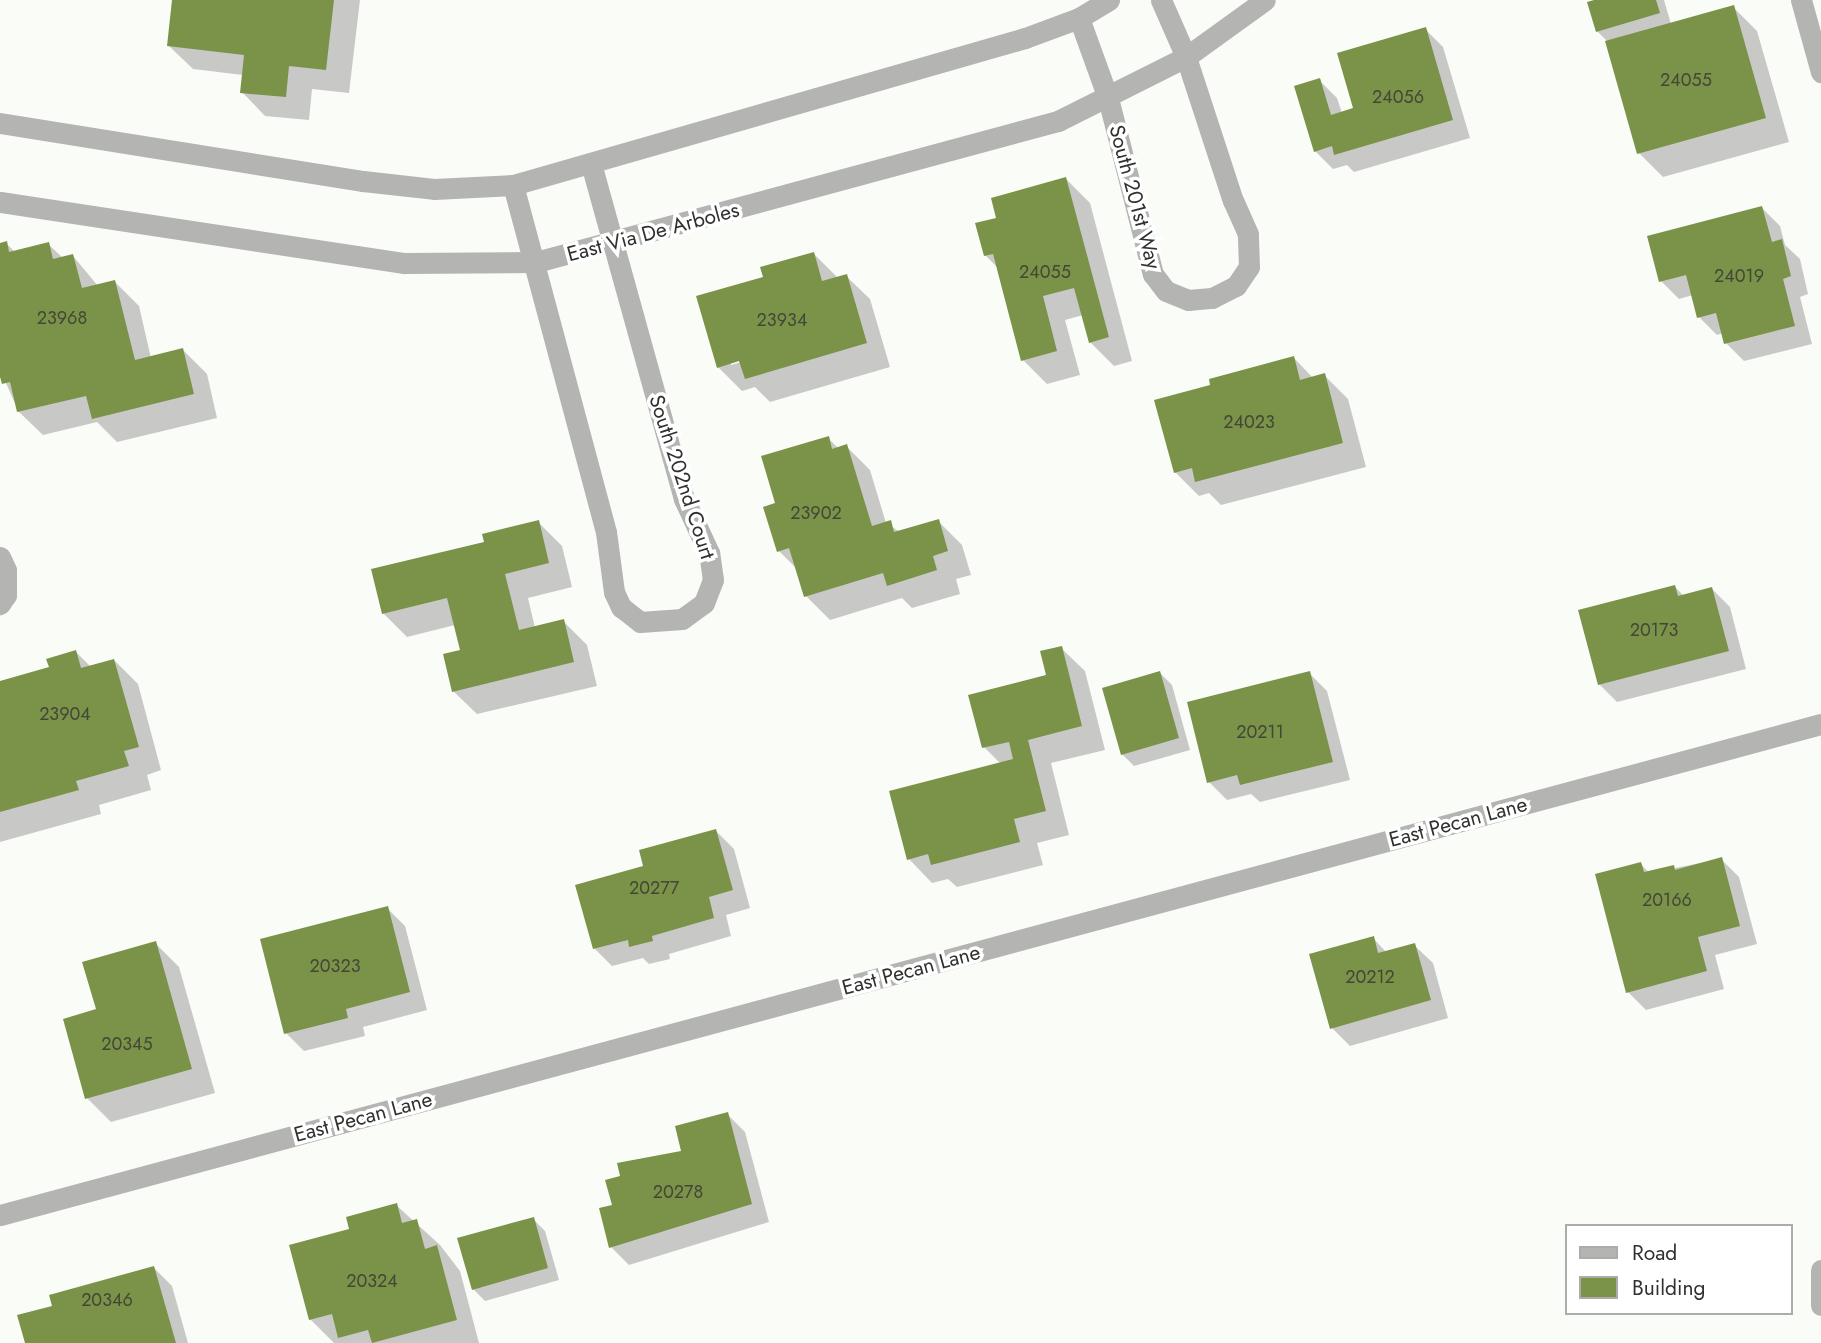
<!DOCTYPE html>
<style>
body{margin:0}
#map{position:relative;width:1821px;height:1343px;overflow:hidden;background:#fafcf8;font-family:Jost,sans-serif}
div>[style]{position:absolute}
.shadow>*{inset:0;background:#0003}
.building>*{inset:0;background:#7b9249}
.minor>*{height:21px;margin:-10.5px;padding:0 10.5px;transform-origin:10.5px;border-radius:10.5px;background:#b4b4b3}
span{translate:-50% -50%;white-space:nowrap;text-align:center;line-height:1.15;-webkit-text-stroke:7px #fff;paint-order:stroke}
.number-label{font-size:18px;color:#434836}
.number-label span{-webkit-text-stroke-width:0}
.street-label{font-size:21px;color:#30302f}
.legend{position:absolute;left:1565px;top:1224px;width:228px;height:91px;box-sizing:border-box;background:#fff;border:2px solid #acacac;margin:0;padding:9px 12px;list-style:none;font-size:21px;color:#30302f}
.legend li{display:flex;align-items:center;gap:14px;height:35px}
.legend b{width:35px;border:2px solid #acacac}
</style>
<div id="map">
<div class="shadow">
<i style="clip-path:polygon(174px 0,360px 0,349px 93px,312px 89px,309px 120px,265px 116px,242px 92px,243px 75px,193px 69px,169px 46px)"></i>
<i style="clip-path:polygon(1601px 0,1664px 0,1671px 24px,1733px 7px,1757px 31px,1789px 142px,1663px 177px,1639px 153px,1607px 41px,1597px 31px)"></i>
<i style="clip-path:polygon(1425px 29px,1443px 47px,1470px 138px,1354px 172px,1347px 165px,1333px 169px,1315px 151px,1319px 80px,1337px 98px,1342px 113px,1355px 109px)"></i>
<i style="clip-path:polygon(1066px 179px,1090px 203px,1132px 361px,1114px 366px,1090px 342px,1083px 315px,1065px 320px,1080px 375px,1047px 384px,1023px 360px,998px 268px,985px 255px,998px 219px)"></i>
<i style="clip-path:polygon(1762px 208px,1780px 226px,1785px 245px,1800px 259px,1808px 294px,1800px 297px,1812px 344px,1744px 361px,1726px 343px,1723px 333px,1717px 335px,1699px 317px,1693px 295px,1679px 299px,1661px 281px)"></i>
<i style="clip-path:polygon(6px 243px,15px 252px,48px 244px,63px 258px,73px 256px,98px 286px,115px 282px,139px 306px,151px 358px,183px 350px,207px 374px,217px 418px,117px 442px,97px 422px,43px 435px,19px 412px,0 370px,0 245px)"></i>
<i style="clip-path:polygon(evenodd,814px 254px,838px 278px,846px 276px,870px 299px,890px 367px,770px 402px,755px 387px,742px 391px,718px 367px,814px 254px,747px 357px,748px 360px,731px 365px,731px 362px,747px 357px)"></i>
<i style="clip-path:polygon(1294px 358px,1313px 378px,1324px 375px,1348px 399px,1366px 467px,1221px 505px,1209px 493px,1199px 496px,1175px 472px,1212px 386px)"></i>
<i style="clip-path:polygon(828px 438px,838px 448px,846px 446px,870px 470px,886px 523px,900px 532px,938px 521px,962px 545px,971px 575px,956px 579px,960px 594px,912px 608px,902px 598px,830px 620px,806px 596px,798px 570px,779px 551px,777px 504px)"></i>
<i style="clip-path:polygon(538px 522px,562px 546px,572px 587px,528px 598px,535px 628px,563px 621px,587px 645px,597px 686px,477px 714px,453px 691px,462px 652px,455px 625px,407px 637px,383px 613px,486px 543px)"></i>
<i style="clip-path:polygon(1674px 586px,1684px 596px,1712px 589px,1730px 607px,1746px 669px,1617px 702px,1599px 684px)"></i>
<i style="clip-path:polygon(1061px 648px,1085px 671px,1105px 750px,1051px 763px,1069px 835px,1037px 843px,1043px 865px,957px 887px,948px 879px,932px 883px,909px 859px,1001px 764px,984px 747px,1048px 676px)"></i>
<i style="clip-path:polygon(76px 652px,91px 667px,114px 660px,138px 684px,161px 770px,147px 775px,151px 790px,99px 805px,101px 814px,0 842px,0 683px,51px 668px)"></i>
<i style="clip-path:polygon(1160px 673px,1172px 685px,1190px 750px,1134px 766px,1122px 754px)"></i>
<i style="clip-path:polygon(1309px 673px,1327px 691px,1350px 780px,1260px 802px,1251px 794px,1227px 800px,1209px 782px)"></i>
<i style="clip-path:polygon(716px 831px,734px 849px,750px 908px,726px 915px,731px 936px,669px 954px,670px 959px,649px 964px,643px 958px,612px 966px,594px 948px,645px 868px)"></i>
<i style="clip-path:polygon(1721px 859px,1739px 877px,1757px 944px,1715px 955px,1724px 989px,1646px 1010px,1628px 992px,1641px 864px,1649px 873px)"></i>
<i style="clip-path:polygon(387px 908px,405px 926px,427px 1010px,363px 1027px,365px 1036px,304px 1051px,286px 1033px)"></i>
<i style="clip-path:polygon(1373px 938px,1387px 953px,1414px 945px,1433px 963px,1448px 1018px,1350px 1046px,1332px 1028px)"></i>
<i style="clip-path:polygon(155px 943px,179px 967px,215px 1093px,111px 1122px,87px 1098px,98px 1011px)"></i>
<i style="clip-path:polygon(727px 1114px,745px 1132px,769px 1222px,629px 1265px,611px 1247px,614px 1206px)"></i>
<i style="clip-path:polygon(396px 1205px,440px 1245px,460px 1271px,479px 1343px,334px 1343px,310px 1319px,351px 1230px)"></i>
<i style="clip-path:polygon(533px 1219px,545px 1231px,559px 1280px,485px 1301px,473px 1289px)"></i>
<i style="clip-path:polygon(154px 1268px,172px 1286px,188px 1343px,27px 1343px,54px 1307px)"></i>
</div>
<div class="building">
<i style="clip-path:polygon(172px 0,334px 0,326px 70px,289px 66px,286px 97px,240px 93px,244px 55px,167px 46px)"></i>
<i style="clip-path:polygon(1594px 0,1656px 0,1660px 13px,1596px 32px,1587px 2px)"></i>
<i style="clip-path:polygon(1734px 5px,1766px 118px,1637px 154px,1605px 41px)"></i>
<i style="clip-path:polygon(1426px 27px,1453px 120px,1334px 155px,1332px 146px,1314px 152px,1294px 86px,1320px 78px,1331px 115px,1353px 108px,1337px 53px)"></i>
<i style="clip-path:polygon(1066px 177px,1109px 337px,1089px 343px,1074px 288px,1043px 296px,1057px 351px,1021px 361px,993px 254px,984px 256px,975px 223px,996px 218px,991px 198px)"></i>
<i style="clip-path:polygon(1762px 206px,1772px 242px,1782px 239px,1791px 276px,1783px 279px,1795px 326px,1724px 344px,1716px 313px,1697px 318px,1686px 275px,1659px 282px,1647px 236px)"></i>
<i style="clip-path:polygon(7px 241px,9px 252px,49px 242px,53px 259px,73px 254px,82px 288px,115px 280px,135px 360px,183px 348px,194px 394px,92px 419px,86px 396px,17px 412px,10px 382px,2px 384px,0 377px,0 243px)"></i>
<i style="clip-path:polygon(814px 252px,822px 281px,847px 274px,867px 343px,745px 379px,739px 361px,717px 368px,696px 296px,763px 277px,760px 267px)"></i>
<i style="clip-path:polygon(1294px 356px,1300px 380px,1325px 373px,1343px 443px,1195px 482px,1192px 468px,1174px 473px,1154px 400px,1210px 385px,1209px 379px)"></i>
<i style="clip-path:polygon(829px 436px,832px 449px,847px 444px,872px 526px,891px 520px,894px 532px,939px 519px,948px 551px,933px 556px,937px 570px,887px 586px,883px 573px,804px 597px,789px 548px,777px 552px,763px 507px,775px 503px,761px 456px)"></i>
<i style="clip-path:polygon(539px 520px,549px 563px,505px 574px,519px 630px,564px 619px,574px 662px,452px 692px,443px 654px,460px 650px,447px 598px,382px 614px,371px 569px,484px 542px,482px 534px)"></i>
<i style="clip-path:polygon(1675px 585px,1678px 596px,1712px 587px,1729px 651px,1598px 685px,1578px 610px)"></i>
<i style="clip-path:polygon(1062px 646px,1082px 726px,1028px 740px,1046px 811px,1014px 819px,1020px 842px,931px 865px,928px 854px,907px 860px,889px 791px,1013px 759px,1009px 742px,982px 748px,968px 695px,1046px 675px,1040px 651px)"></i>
<i style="clip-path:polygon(76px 650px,81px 668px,114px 659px,139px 747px,124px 751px,129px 766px,76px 781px,79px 790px,0 812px,0 681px,49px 667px,46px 659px)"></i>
<i style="clip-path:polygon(1160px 671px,1179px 738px,1121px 755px,1102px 688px)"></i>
<i style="clip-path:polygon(1310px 671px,1333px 762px,1240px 785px,1237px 775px,1207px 783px,1187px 702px)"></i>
<i style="clip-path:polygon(716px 829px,733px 890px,709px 897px,714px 918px,652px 936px,653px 941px,629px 947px,628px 940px,593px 949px,575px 885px,643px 866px,639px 850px)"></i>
<i style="clip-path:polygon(1722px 857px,1740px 926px,1698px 937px,1707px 971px,1626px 993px,1595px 874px,1641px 862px,1644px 872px,1674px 865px,1675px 870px)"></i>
<i style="clip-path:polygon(388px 906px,410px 992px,346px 1009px,348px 1018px,284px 1034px,260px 939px)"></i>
<i style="clip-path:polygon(1374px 936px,1378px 953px,1415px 943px,1431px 1000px,1330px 1029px,1309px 954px)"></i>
<i style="clip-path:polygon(156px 941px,192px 1069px,85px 1099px,63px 1019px,96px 1009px,82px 962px)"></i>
<i style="clip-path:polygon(728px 1112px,752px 1204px,609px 1248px,599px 1208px,612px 1205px,605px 1180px,620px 1176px,617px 1163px,681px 1151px,675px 1126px)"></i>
<i style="clip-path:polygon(397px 1203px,402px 1223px,417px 1219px,425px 1249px,437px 1245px,457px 1320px,372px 1343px,368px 1330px,338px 1338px,332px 1314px,309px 1320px,289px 1245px,349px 1229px,346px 1217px)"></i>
<i style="clip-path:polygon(534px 1217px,548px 1268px,472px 1290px,457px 1238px)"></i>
<i style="clip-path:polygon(154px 1266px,176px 1343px,25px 1343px,17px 1315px,52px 1306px,49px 1295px)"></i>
</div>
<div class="minor">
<i style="left:1801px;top:0;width:75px;rotate:74.5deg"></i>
<i style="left:1079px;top:18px;width:85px;rotate:70.1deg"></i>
<i style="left:1108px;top:98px;width:182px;rotate:75.7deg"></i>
<i style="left:1153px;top:274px;width:21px;rotate:53deg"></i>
<i style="left:1166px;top:291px;width:24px;rotate:22deg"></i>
<i style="left:1188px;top:300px;width:24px;rotate:-5deg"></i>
<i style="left:1212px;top:298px;width:27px;rotate:-27deg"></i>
<i style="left:1236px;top:286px;width:23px;rotate:-56deg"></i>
<i style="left:1249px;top:267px;width:33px;rotate:-92deg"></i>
<i style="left:1248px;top:234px;width:36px;rotate:-114deg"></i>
<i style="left:1233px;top:201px;width:151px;rotate:-108.1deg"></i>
<i style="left:1186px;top:57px;width:62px;rotate:-113.7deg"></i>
<i style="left:0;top:123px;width:368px;rotate:9.1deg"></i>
<i style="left:363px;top:181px;width:71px;rotate:6.4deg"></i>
<i style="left:434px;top:189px;width:79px;rotate:-2.9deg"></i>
<i style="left:513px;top:185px;width:533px;rotate:-16.02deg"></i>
<i style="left:1025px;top:38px;width:58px;rotate:-20.3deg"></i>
<i style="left:1079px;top:18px;width:35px;rotate:-31deg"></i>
<i style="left:513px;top:185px;width:359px;rotate:75deg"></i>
<i style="left:606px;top:532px;width:61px;rotate:82.4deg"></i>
<i style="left:614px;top:592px;width:17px;rotate:65deg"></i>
<i style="left:621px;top:607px;width:24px;rotate:38deg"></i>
<i style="left:640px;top:622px;width:42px;rotate:-4.1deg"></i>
<i style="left:682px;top:619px;width:27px;rotate:-36deg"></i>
<i style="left:704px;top:603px;width:25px;rotate:-69deg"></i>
<i style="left:713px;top:580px;width:27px;rotate:-98deg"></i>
<i style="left:709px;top:553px;width:60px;rotate:-114.8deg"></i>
<i style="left:684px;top:499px;width:348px;rotate:-105.5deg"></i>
<i style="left:0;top:202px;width:409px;rotate:8.6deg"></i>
<i style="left:404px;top:263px;width:132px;rotate:-0.4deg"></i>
<i style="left:536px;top:262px;width:541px;rotate:-15.12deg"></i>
<i style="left:1058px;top:121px;width:143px;rotate:-26.6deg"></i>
<i style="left:1186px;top:57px;width:97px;rotate:-35.8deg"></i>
<i style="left:0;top:557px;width:14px;rotate:65deg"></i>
<i style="left:6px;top:570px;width:25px;rotate:90deg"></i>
<i style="left:6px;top:595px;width:11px;rotate:124deg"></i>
<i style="left:0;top:1215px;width:1886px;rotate:-15.09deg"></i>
<i style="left:1821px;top:1270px;width:35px;rotate:90deg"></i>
</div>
<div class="number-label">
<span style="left:1686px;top:80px">24055</span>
<span style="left:1398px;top:97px">24056</span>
<span style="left:1045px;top:272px">24055</span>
<span style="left:1739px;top:276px">24019</span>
<span style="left:62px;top:318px">23968</span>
<span style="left:782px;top:320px">23934</span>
<span style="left:1249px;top:422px">24023</span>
<span style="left:816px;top:513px">23902</span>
<span style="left:1654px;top:630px">20173</span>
<span style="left:65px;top:714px">23904</span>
<span style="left:1260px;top:732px">20211</span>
<span style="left:654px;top:888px">20277</span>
<span style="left:1667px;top:900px">20166</span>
<span style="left:335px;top:966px">20323</span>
<span style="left:1370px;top:977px">20212</span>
<span style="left:127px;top:1044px">20345</span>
<span style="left:678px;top:1192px">20278</span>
<span style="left:372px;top:1281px">20324</span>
<span style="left:107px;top:1300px">20346</span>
</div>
<div class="street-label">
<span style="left:1135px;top:197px;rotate:75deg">South 201st Way</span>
<span style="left:653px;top:232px;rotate:-15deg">East Via De Arboles</span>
<span style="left:682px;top:477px;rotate:72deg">South 202nd Court</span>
<span style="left:1458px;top:822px;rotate:-15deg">East Pecan Lane</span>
<span style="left:911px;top:970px;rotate:-15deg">East Pecan Lane</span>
<span style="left:363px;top:1117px;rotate:-15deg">East Pecan Lane</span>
</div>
<ul class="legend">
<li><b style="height:9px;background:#b4b4b3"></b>Road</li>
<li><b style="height:19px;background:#7b9249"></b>Building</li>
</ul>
</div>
